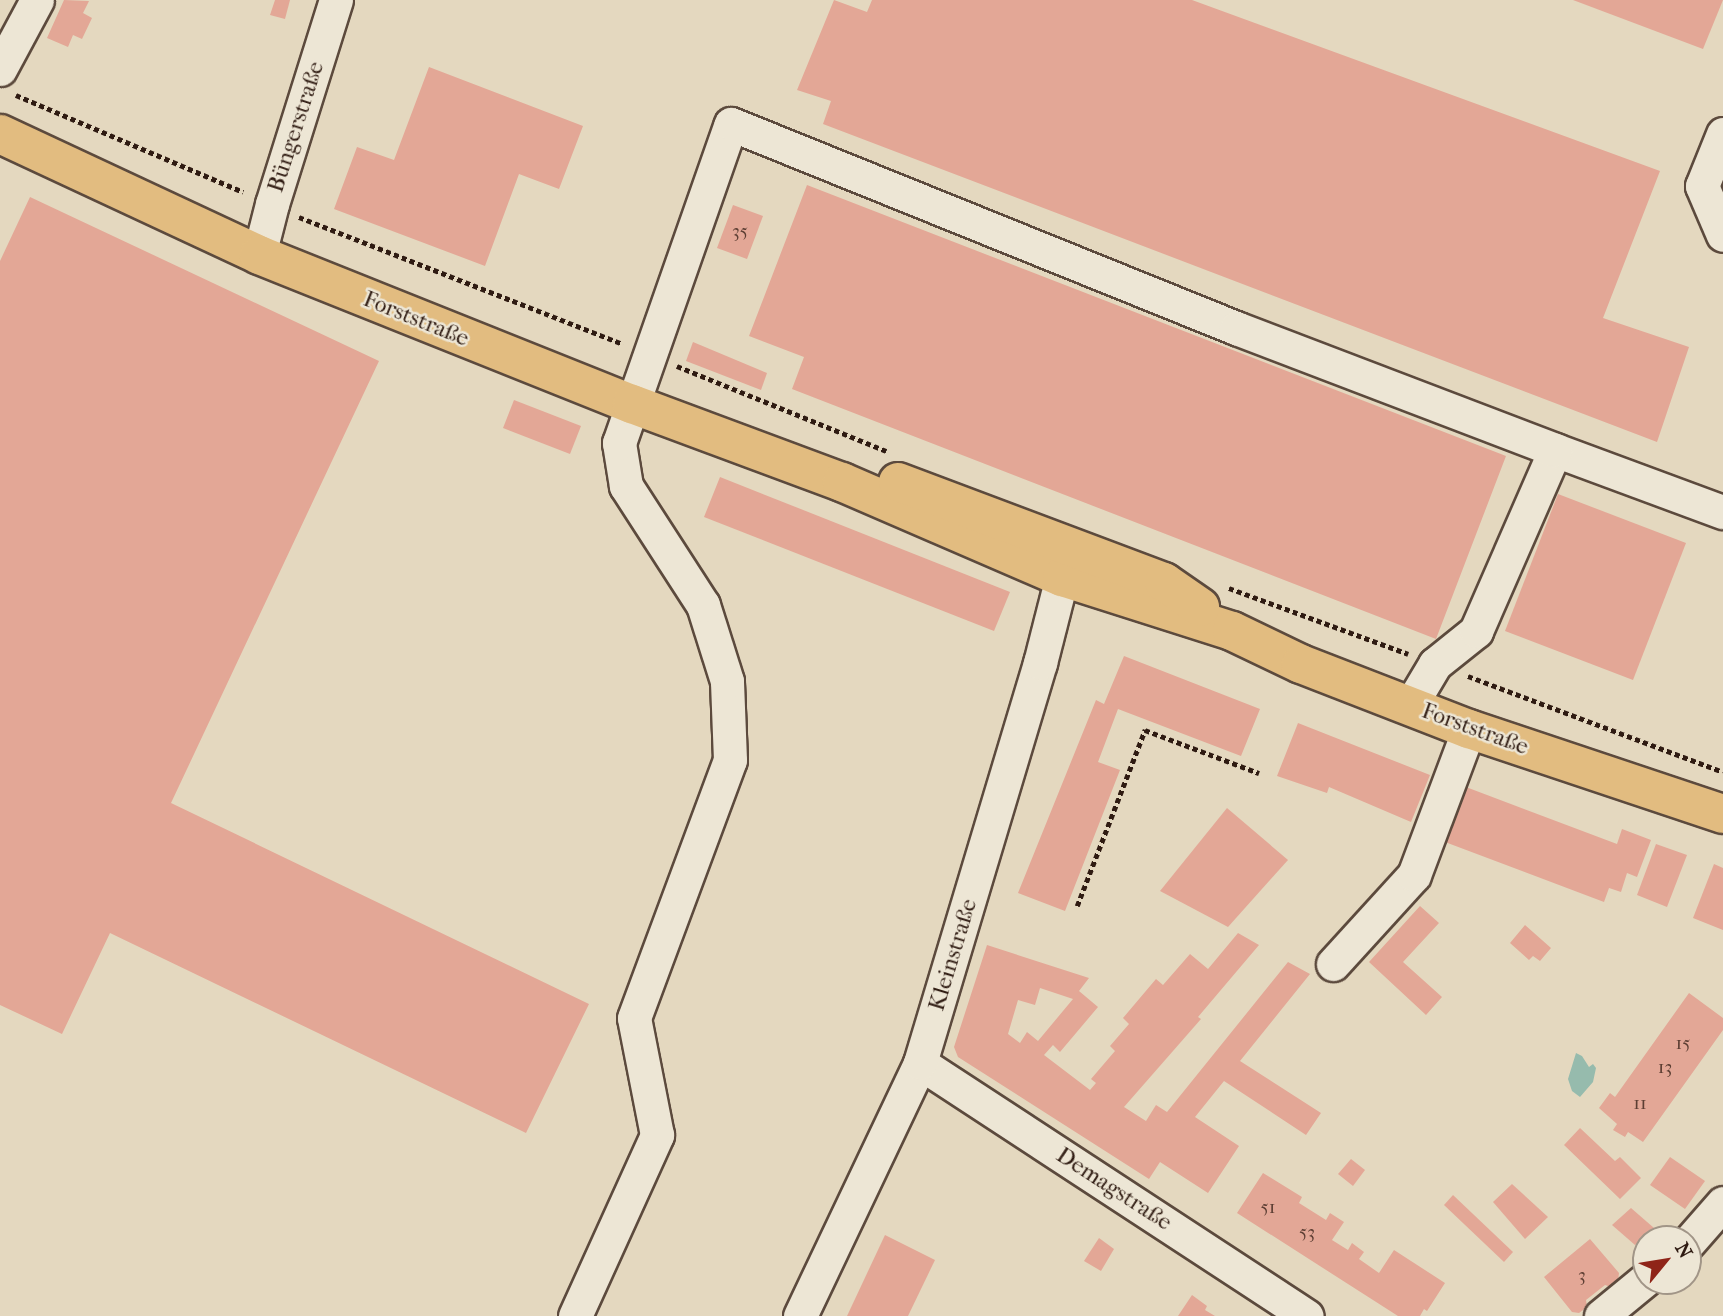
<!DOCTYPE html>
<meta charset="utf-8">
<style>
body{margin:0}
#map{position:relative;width:1723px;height:1316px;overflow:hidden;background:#e4d8bf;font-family:"IM FELL French Canon",serif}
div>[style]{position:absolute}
.water>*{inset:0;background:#96bbad}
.building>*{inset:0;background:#e3a796}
.path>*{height:4.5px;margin-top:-2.25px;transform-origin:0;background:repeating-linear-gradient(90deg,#2f1b12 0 5px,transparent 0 8.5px)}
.roads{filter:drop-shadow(2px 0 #5c4a3d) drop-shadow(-2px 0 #5c4a3d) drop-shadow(0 2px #5c4a3d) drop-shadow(0 -2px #5c4a3d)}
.minor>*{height:33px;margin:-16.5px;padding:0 16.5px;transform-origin:16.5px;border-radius:16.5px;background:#ede6d5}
.major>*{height:38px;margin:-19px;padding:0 19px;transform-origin:19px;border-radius:19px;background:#e2bc80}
span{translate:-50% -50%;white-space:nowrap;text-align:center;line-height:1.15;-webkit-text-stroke:5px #ede6d5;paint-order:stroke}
.number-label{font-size:19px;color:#5c3e33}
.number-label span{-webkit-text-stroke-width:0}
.street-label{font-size:23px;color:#2f1b12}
.north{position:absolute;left:1632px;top:1225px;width:70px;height:70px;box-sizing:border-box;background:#ede6d5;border:2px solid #a19587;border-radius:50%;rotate:60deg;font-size:19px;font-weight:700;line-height:28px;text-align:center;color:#2f1b12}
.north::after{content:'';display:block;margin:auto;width:24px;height:32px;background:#8f2418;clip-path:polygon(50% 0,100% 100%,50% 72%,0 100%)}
</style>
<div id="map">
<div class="water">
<i style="clip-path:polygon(1576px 1053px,1582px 1056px,1589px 1067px,1593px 1064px,1596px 1068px,1593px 1082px,1580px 1097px,1572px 1091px,1568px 1079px)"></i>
</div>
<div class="building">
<i style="clip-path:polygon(64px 0,89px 1px,83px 13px,92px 18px,82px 39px,73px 35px,68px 47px,47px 38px)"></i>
<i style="clip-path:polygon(275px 0,290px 0,285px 19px,270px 15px)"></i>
<i style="clip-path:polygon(834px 0,867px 12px,872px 0,1192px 0,1660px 171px,1603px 318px,1689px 347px,1657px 442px,823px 124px,831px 101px,797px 90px)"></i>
<i style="clip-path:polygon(1573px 0,1723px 0,1703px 49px)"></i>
<i style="clip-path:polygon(429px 67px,583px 126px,559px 189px,519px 174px,485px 266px,334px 209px,357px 147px,394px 160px)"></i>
<i style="clip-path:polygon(807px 185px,1506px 456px,1436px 639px,792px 389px,804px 357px,749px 336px)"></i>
<i style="clip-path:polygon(30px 197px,379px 361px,171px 803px,589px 1004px,526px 1133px,110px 933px,62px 1034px,0 1005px,0 261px)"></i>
<i style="clip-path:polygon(733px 205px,763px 216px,747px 259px,717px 248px)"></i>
<i style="clip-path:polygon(693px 342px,767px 373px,761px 390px,686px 361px)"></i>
<i style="clip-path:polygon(514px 400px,581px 426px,570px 454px,503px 428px)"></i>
<i style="clip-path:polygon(720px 477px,1010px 592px,994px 631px,704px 517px)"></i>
<i style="clip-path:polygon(1558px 494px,1686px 543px,1633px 680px,1505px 631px)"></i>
<i style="clip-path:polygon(1124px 656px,1260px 709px,1241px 756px,1118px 709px,1098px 762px,1120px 770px,1065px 911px,1018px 893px,1096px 700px,1104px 704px)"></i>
<i style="clip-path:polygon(1298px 723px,1430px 775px,1411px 822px,1329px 787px,1327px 793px,1277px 776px)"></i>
<i style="clip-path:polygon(1458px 784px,1617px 844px,1622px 829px,1651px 840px,1637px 877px,1627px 873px,1621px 892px,1609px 888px,1604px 902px,1437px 839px)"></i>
<i style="clip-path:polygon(1227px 808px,1288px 860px,1228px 927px,1160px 891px)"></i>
<i style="clip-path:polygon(1656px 844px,1687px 855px,1667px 907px,1637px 895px)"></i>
<i style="clip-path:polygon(1714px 864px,1723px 868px,1723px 930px,1693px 918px)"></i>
<i style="clip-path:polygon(1420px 906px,1439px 923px,1403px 962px,1442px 997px,1426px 1015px,1369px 962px)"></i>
<i style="clip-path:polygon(1525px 925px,1551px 948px,1540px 961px,1533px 956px,1529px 960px,1510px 943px)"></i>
<i style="clip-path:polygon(evenodd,1238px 933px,1259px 945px,1198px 1017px,1201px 1019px,1124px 1107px,1146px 1121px,1156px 1105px,1167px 1112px,1288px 962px,1310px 974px,1240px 1061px,1321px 1113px,1306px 1135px,1224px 1081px,1195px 1117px,1239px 1146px,1208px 1193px,1160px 1162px,1149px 1179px,958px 1057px,954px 1047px,987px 945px,1089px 978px,1079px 991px,1098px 1007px,1060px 1052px,1053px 1045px,1044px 1055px,1090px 1090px,1096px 1083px,1091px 1079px,1115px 1051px,1110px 1046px,1129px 1024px,1123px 1018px,1156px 979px,1163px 985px,1190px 954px,1208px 969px,1238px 933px,1040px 988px,1073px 999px,1038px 1041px,1027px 1032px,1020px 1043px,1008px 1034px,1018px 1000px,1035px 1005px,1040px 988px)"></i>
<i style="clip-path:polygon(1689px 993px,1723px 1018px,1723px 1030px,1643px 1142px,1628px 1132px,1625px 1137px,1613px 1130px,1617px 1124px,1599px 1108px,1610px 1093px,1615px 1097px)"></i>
<i style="clip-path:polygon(1580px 1128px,1615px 1161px,1620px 1157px,1641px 1178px,1620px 1199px,1564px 1145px)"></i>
<i style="clip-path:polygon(1670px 1157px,1705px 1181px,1685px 1209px,1650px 1185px)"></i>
<i style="clip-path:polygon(1351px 1159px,1365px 1170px,1353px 1186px,1338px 1174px)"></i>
<i style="clip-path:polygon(1263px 1173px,1302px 1197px,1299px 1203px,1326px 1220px,1330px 1213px,1344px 1222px,1332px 1240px,1348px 1250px,1352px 1243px,1364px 1252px,1359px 1259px,1379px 1273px,1394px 1250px,1445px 1283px,1427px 1311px,1424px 1309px,1420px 1316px,1398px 1316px,1237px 1213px)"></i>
<i style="clip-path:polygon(1512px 1184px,1548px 1217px,1525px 1239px,1493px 1202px)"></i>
<i style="clip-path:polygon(1453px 1195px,1513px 1252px,1504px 1262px,1444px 1205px)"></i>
<i style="clip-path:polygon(1631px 1208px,1654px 1228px,1635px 1245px,1612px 1225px)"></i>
<i style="clip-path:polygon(885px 1235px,935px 1260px,908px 1316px,847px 1316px)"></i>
<i style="clip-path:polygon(1099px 1238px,1114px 1249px,1101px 1271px,1084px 1261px)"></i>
<i style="clip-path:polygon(1590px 1239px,1619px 1273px,1618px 1281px,1611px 1287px,1605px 1285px,1586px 1300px,1587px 1307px,1579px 1313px,1572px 1312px,1544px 1277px)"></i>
<i style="clip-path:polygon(1192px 1295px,1207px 1306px,1205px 1310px,1215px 1316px,1178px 1316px)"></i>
</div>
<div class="path">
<i style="left:16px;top:95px;width:247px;rotate:23.1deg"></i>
<i style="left:299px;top:217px;width:348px;rotate:21.4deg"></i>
<i style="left:677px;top:366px;width:226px;rotate:22.1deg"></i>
<i style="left:1229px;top:588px;width:191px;rotate:20.2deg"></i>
<i style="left:1468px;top:676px;width:272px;rotate:20.6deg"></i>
<i style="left:1077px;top:906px;width:189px;rotate:-68.9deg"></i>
<i style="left:1145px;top:730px;width:122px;rotate:20.7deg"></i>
</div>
<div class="roads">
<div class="minor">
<i style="left:0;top:69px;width:78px;rotate:-61.8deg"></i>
<i style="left:1723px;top:134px;width:56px;rotate:112deg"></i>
<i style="left:1702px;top:186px;width:53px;rotate:66.8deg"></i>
<i style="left:259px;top:255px;width:53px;rotate:-75.7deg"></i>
<i style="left:272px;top:204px;width:214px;rotate:-72.6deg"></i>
<i style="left:1410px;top:706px;width:49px;rotate:-59.2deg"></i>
<i style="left:1435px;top:664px;width:53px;rotate:-38.8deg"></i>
<i style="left:1476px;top:631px;width:197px;rotate:-66.4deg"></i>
<i style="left:1555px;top:450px;width:179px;rotate:20.3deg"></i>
<i style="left:1333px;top:964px;width:120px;rotate:-47.7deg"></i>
<i style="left:1414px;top:875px;width:156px;rotate:-69.4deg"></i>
<i style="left:920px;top:1063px;width:462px;rotate:33.2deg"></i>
<i style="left:1688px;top:1243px;width:53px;rotate:-48.8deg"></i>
<i style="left:575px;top:1316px;width:199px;rotate:-65.6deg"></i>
<i style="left:657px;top:1135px;width:119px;rotate:-101.1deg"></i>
<i style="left:634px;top:1018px;width:275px;rotate:-69.6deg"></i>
<i style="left:730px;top:760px;width:79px;rotate:-92.2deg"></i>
<i style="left:727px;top:681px;width:80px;rotate:-107.5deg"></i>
<i style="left:703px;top:605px;width:142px;rotate:-122.9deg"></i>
<i style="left:626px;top:486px;width:44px;rotate:-99.2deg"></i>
<i style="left:619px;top:443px;width:338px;rotate:-70.7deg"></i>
<i style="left:731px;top:124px;width:545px;rotate:22deg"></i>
<i style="left:1236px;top:328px;width:342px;rotate:20.9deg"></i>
<i style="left:800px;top:1316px;width:280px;rotate:-64.6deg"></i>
<i style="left:920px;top:1063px;width:418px;rotate:-73.3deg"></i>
<i style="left:1040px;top:663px;width:89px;rotate:-75.7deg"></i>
<i style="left:1601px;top:1316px;width:58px;rotate:-39.4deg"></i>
</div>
<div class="major">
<i style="left:0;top:134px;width:286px;rotate:25deg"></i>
<i style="left:259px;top:255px;width:402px;rotate:21.8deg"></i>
<i style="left:632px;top:404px;width:224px;rotate:20.4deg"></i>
<i style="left:842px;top:482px;width:240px;rotate:23.4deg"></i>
<i style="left:1062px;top:577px;width:178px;rotate:17.6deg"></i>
<i style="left:1232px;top:631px;width:76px;rotate:25.6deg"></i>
<i style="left:1301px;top:664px;width:180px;rotate:21.2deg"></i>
<i style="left:1469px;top:729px;width:268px;rotate:18.5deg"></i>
<i style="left:898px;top:482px;width:284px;rotate:20.6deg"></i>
<i style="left:1164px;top:582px;width:44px;rotate:34.8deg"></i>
</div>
</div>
<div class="number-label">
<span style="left:740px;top:232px">35</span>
<span style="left:1683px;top:1044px">15</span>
<span style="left:1665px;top:1068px">13</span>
<span style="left:1640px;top:1104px">11</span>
<span style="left:1268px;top:1208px">51</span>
<span style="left:1307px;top:1233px">53</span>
<span style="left:1582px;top:1276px">3</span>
</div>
<div class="street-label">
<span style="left:296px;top:127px;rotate:-72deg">Büngerstraße</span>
<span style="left:416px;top:319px;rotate:22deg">Forststraße</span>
<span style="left:1475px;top:729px;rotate:20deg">Forststraße</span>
<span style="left:953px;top:955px;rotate:-73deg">Kleinstraße</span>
<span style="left:1114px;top:1189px;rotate:33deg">Demagstraße</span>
</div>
<div class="north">N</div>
</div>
